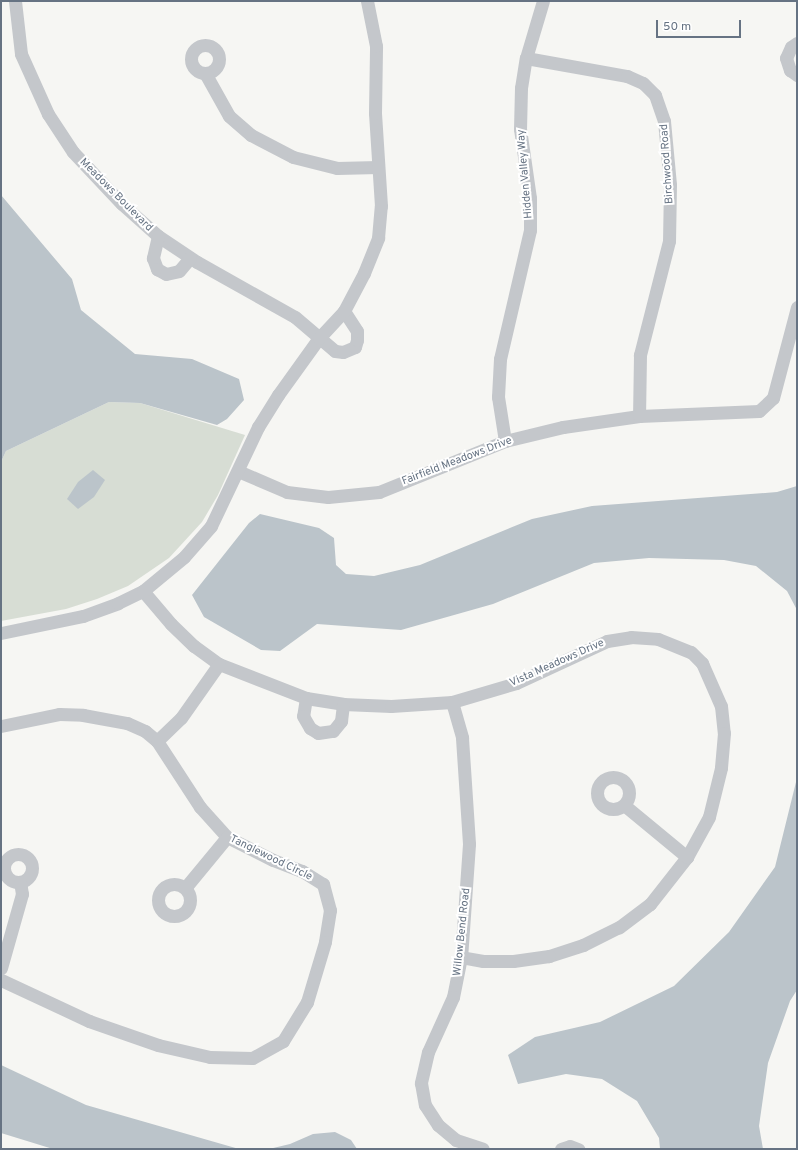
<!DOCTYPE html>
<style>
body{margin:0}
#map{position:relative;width:798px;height:1150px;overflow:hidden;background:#f6f6f3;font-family:Overpass,sans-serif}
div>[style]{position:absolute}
.green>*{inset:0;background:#d7ddd4}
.water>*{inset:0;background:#bbc4ca}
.street>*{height:13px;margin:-6.5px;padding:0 6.5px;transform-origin:6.5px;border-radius:6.5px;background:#c4c7cb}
.street>.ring{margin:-6.5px;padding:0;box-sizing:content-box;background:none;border:13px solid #c4c7cb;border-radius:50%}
span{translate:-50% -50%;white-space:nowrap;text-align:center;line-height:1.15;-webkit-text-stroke:4px #fff;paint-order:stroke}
.street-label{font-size:11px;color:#667383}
.frame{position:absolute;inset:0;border:2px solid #667383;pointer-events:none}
.scale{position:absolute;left:656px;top:20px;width:85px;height:18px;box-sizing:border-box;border:2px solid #667383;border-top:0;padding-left:5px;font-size:12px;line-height:14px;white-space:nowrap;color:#667383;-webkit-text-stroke:3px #fff;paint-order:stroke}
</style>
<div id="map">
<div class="green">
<i style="clip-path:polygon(109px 402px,140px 403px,245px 435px,218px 495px,202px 522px,169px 558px,128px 586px,97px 599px,66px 609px,1px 621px,1px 462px,6px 451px)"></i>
</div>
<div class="water">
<i style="clip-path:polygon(1px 195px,72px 279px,81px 310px,135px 354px,192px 359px,239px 379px,244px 400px,227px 419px,217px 425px,140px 403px,109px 402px,6px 451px,1px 462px)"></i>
<i style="clip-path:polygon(93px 470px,105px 480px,94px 497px,78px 509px,67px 499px,78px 482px)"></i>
<i style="clip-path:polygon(797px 486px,797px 610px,787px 591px,756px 566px,724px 560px,649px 558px,594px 563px,493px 604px,401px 630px,317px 624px,280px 651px,261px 650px,204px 617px,192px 595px,249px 523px,260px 514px,319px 528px,334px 538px,336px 565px,346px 574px,374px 576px,420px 565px,532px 519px,592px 506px,777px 492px)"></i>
<i style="clip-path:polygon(797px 778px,797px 990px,790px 1001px,768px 1063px,759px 1126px,763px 1149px,660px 1149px,659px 1138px,637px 1101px,602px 1079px,566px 1074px,518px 1084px,508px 1055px,535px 1037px,600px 1022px,674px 986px,729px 932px,775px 867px)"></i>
<i style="clip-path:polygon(1px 1065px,86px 1105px,239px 1149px,53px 1149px,1px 1133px)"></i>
<i style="clip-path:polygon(335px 1132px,351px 1140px,357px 1149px,269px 1149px,290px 1144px,313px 1134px)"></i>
</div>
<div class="street">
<i style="left:15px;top:1px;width:53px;rotate:83.5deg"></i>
<i style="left:21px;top:54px;width:66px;rotate:65.8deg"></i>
<i style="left:48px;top:114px;width:45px;rotate:56.7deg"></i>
<i style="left:73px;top:152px;width:71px;rotate:46.7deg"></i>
<i style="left:122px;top:204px;width:48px;rotate:41.6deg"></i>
<i style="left:158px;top:236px;width:47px;rotate:33.7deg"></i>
<i style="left:197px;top:262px;width:112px;rotate:29.3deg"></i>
<i style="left:295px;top:317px;width:52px;rotate:40.4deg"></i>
<i style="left:335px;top:351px;width:8px;rotate:7deg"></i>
<i style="left:343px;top:352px;width:13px;rotate:-23deg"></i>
<i style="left:355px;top:347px;width:7px;rotate:-74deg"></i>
<i style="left:357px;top:340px;width:9px;rotate:-90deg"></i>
<i style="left:357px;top:331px;width:24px;rotate:-123deg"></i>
<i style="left:797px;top:43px;width:7px;rotate:146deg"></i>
<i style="left:791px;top:47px;width:12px;rotate:114deg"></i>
<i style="left:786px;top:58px;width:13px;rotate:72deg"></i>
<i style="left:790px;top:70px;width:9px;rotate:36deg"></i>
<i class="ring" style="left:191px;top:45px;width:15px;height:15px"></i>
<i style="left:526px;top:58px;width:103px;rotate:10.1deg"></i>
<i style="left:627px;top:76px;width:17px;rotate:24deg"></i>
<i style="left:643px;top:83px;width:17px;rotate:45deg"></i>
<i style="left:655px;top:95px;width:28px;rotate:71deg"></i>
<i style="left:664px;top:121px;width:64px;rotate:84.6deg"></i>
<i style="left:670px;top:185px;width:56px;rotate:91deg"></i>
<i style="left:669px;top:241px;width:118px;rotate:104.3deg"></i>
<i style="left:640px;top:355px;width:61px;rotate:90.9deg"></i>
<i style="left:205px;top:73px;width:49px;rotate:60.8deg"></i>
<i style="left:229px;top:116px;width:29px;rotate:41deg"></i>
<i style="left:251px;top:135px;width:47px;rotate:27.6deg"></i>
<i style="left:293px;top:157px;width:45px;rotate:14deg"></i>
<i style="left:337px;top:168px;width:41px;rotate:-1.4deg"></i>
<i style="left:158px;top:236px;width:23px;rotate:103deg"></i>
<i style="left:153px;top:258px;width:12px;rotate:70deg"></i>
<i style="left:157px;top:269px;width:10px;rotate:29deg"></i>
<i style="left:166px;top:274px;width:13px;rotate:-13deg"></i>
<i style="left:179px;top:271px;width:17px;rotate:-50deg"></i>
<i style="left:505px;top:441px;width:45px;rotate:-99deg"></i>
<i style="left:498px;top:397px;width:38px;rotate:-87deg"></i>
<i style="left:500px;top:359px;width:132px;rotate:-76.9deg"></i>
<i style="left:530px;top:230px;width:32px;rotate:-90deg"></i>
<i style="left:530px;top:198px;width:70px;rotate:-98.2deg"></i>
<i style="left:520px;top:129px;width:41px;rotate:-88.6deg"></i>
<i style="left:521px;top:88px;width:30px;rotate:-81deg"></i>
<i style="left:526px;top:58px;width:59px;rotate:-73.4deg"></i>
<i style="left:238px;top:471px;width:53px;rotate:23.2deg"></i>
<i style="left:287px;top:492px;width:41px;rotate:7deg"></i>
<i style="left:328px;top:497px;width:51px;rotate:-5.6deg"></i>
<i style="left:379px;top:492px;width:136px;rotate:-22deg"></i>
<i style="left:505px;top:441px;width:60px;rotate:-13.6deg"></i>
<i style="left:563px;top:427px;width:77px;rotate:-8.2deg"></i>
<i style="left:639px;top:416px;width:120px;rotate:-2.4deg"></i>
<i style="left:759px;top:411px;width:19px;rotate:-43deg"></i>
<i style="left:773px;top:398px;width:94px;rotate:-75.2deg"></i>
<i style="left:143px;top:591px;width:43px;rotate:49.7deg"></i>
<i style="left:171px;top:624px;width:32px;rotate:44deg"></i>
<i style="left:194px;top:646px;width:31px;rotate:36deg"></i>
<i style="left:219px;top:664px;width:93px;rotate:21.3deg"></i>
<i style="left:306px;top:698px;width:37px;rotate:9deg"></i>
<i style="left:343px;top:704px;width:48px;rotate:2.4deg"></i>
<i style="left:391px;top:706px;width:61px;rotate:-3.8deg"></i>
<i style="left:452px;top:702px;width:67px;rotate:-16.5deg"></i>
<i style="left:516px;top:683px;width:100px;rotate:-24.8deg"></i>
<i style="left:607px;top:641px;width:24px;rotate:-9deg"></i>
<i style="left:631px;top:637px;width:27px;rotate:4deg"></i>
<i style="left:658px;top:639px;width:35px;rotate:22deg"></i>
<i style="left:691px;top:652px;width:16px;rotate:45deg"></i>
<i style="left:702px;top:663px;width:47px;rotate:66.2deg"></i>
<i style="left:721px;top:706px;width:27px;rotate:84deg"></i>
<i style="left:724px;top:733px;width:35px;rotate:95deg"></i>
<i style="left:721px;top:768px;width:50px;rotate:103.8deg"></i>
<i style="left:709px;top:817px;width:46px;rotate:118.8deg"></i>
<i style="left:687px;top:857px;width:60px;rotate:128.2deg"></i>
<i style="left:650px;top:904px;width:39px;rotate:143deg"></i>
<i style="left:619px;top:927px;width:40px;rotate:153.4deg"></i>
<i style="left:583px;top:945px;width:36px;rotate:162deg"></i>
<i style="left:549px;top:956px;width:36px;rotate:172deg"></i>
<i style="left:513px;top:961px;width:30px;rotate:180deg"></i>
<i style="left:483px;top:961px;width:22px;rotate:-170deg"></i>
<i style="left:1px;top:633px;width:84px;rotate:-11.7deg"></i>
<i style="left:83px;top:616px;width:37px;rotate:-20deg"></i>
<i style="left:118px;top:603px;width:28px;rotate:-26deg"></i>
<i style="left:143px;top:591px;width:53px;rotate:-39.7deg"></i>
<i style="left:184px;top:557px;width:41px;rotate:-48.9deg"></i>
<i style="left:211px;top:526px;width:110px;rotate:-64.6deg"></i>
<i style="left:258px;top:427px;width:38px;rotate:-58deg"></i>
<i style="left:278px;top:395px;width:70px;rotate:-54.3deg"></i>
<i style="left:319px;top:338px;width:37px;rotate:-47deg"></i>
<i style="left:344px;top:311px;width:43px;rotate:-62.2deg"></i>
<i style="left:364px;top:273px;width:38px;rotate:-68deg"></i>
<i style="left:378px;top:238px;width:32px;rotate:-85deg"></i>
<i style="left:381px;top:206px;width:93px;rotate:-93.7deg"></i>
<i style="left:375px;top:113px;width:67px;rotate:-89.1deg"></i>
<i style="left:376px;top:46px;width:46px;rotate:-101.3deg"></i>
<i style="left:306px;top:698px;width:18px;rotate:99deg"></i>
<i style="left:303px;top:716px;width:14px;rotate:60deg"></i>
<i style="left:310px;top:728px;width:9px;rotate:32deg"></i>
<i style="left:318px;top:733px;width:15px;rotate:-8deg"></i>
<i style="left:333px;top:731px;width:13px;rotate:-51deg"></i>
<i style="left:341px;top:721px;width:17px;rotate:-83deg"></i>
<i style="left:452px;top:702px;width:37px;rotate:74deg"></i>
<i style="left:462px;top:738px;width:106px;rotate:86.2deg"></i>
<i style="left:469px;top:844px;width:113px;rotate:94deg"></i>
<i style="left:461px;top:957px;width:41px;rotate:101.3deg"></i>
<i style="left:453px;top:997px;width:60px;rotate:114.4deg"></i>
<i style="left:428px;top:1052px;width:32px;rotate:103deg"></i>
<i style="left:421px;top:1083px;width:22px;rotate:80deg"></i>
<i style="left:425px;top:1105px;width:24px;rotate:57deg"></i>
<i style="left:438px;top:1125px;width:23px;rotate:40deg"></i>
<i style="left:456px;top:1140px;width:28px;rotate:18deg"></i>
<i style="left:1px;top:726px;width:59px;rotate:-11.7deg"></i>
<i style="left:59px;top:714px;width:24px;rotate:2deg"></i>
<i style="left:83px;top:715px;width:45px;rotate:10.3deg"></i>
<i style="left:127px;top:723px;width:20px;rotate:24deg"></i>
<i style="left:145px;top:731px;width:16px;rotate:40deg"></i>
<i style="left:157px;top:741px;width:79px;rotate:56.9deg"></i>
<i style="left:200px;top:807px;width:40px;rotate:48deg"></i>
<i style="left:227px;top:837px;width:51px;rotate:26.6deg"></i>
<i style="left:273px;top:860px;width:31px;rotate:21deg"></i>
<i style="left:302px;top:871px;width:25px;rotate:32deg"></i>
<i style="left:323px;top:884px;width:27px;rotate:75deg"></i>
<i style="left:330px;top:910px;width:32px;rotate:99deg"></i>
<i style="left:325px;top:942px;width:63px;rotate:106.7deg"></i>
<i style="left:307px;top:1002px;width:46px;rotate:121.6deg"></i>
<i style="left:283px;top:1041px;width:35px;rotate:151deg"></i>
<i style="left:252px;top:1058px;width:42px;rotate:-178.6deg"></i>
<i style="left:210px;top:1057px;width:53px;rotate:-167deg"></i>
<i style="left:158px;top:1045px;width:73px;rotate:-160.8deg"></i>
<i style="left:89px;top:1021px;width:97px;rotate:-155deg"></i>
<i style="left:157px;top:741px;width:33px;rotate:-44deg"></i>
<i style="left:181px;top:718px;width:66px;rotate:-54.9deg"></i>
<i class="ring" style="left:597px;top:777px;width:19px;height:19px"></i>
<i style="left:624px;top:805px;width:82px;rotate:39.5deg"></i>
<i class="ring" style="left:4px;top:854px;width:15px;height:15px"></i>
<i class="ring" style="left:158px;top:884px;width:19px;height:19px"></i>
<i style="left:185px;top:888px;width:66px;rotate:-50.5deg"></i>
<i style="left:1px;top:968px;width:77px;rotate:-74.2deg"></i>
<i style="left:22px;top:894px;width:12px;rotate:-99deg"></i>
<i style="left:561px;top:1149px;width:9px;rotate:-18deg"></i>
<i style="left:570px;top:1146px;width:9px;rotate:21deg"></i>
</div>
<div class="street-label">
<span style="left:667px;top:164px;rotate:-94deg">Birchwood Road</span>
<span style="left:525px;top:174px;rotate:-95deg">Hidden Valley Way</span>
<span style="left:116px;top:195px;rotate:45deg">Meadows Boulevard</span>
<span style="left:457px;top:461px;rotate:-21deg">Fairfield Meadows Drive</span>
<span style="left:557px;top:663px;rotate:-24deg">Vista Meadows Drive</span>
<span style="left:271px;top:858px;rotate:26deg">Tanglewood Circle</span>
<span style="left:462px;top:932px;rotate:-84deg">Willow Bend Road</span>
</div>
<div class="frame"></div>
<div class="scale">50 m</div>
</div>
